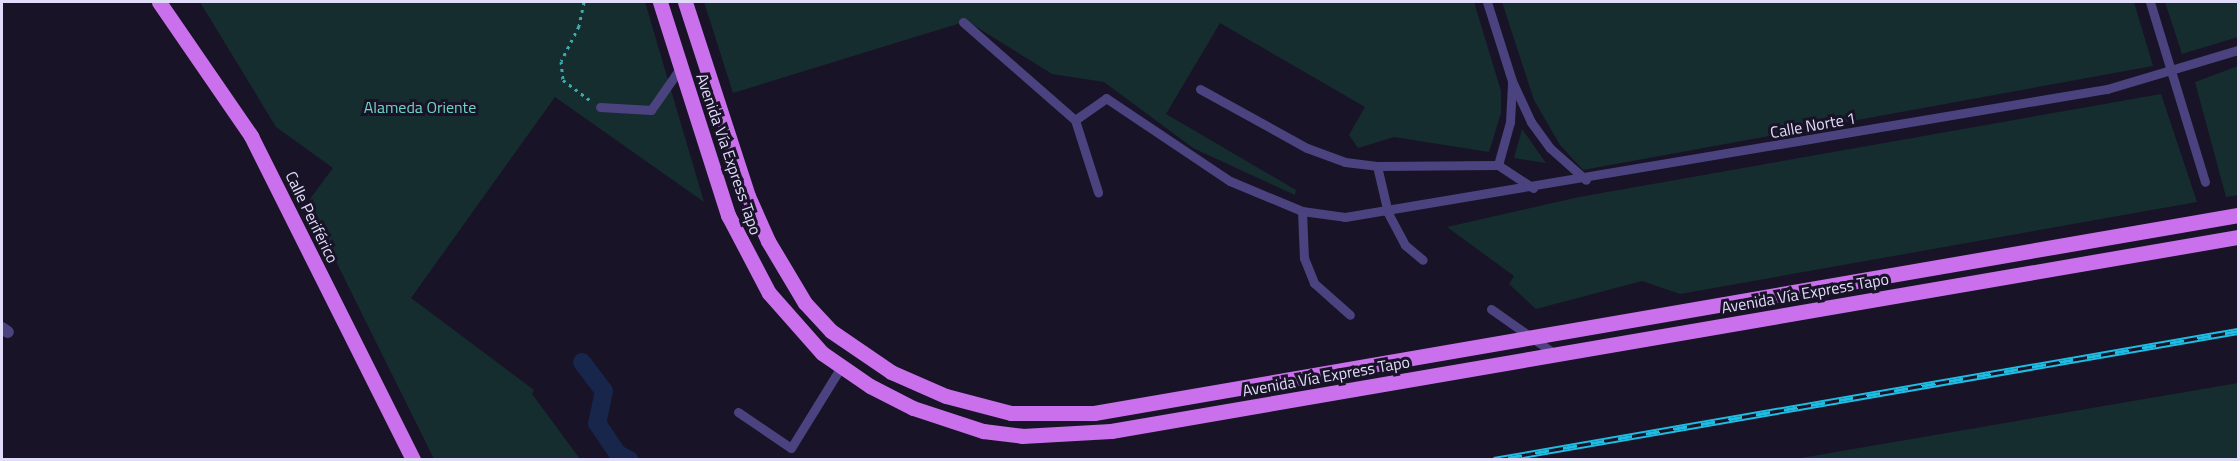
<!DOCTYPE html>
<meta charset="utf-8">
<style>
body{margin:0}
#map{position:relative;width:2240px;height:461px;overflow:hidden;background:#181326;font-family:"Titillium Web",sans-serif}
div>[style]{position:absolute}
.green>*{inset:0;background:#162d2f}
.canal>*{height:18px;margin:-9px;padding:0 9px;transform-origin:9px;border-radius:9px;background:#17264a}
.path>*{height:3px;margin-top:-1.5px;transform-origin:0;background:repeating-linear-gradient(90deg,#3fa8ab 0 3px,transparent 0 7.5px)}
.lane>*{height:9px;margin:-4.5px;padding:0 4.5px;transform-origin:4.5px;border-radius:4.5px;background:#4b437f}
.street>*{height:12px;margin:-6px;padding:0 6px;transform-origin:6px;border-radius:6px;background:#4b437f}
.primary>*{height:15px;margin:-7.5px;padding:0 7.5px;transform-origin:7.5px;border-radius:7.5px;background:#ca70ed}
.rail>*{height:7px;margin-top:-3.5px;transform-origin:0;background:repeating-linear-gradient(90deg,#181326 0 14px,#1fbde3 0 28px);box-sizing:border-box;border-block:2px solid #1fbde3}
span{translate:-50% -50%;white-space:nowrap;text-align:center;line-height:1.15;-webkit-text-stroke:6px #181326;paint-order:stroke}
.park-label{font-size:16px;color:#70d3c3}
.street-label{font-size:16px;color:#e2dcfb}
.frame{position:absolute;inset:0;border:3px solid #e2dcfb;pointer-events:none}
</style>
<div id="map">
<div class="green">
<i style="clip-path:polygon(200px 2px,645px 2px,704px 202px,555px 97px,411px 298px,534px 390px,532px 394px,580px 459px,434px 459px,307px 203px,333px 168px,276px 127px)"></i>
<i style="clip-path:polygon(704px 2px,1474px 2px,1501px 91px,1501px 113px,1489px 152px,1394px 137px,1358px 148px,1349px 135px,1365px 107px,1220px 23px,1166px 114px,1296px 190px,1295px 195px,1193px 148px,1104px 82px,1052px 74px,967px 21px,733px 93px)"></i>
<i style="clip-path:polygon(1502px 2px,2134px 2px,2153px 66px,1583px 170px,1560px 145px,1534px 100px)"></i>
<i style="clip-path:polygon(2165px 2px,2238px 2px,2238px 37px,2182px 54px)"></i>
<i style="clip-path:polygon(2238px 66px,2238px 195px,2226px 197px,2195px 82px)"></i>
<i style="clip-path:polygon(2161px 94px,2197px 202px,1680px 294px,1642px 281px,1536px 309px,1509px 284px,1514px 276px,1447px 227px,1579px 197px)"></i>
<i style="clip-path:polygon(1522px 129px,1546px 163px,1514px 158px)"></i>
<i style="clip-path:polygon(2238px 383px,2238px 459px,1795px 459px)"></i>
</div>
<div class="canal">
<i style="left:582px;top:362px;width:36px;rotate:53deg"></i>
<i style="left:604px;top:391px;width:33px;rotate:102deg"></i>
<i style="left:597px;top:423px;width:37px;rotate:56deg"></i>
<i style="left:618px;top:454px;width:13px;rotate:27deg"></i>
</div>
<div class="path">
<i style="left:584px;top:2px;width:25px;rotate:102deg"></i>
<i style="left:579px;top:26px;width:39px;rotate:117deg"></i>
<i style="left:561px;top:61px;width:19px;rotate:84deg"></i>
<i style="left:563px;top:80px;width:35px;rotate:37deg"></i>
</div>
<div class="lane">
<i style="left:1487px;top:2px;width:83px;rotate:72.4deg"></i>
<i style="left:1512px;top:81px;width:45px;rotate:65.1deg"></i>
<i style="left:1531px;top:122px;width:32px;rotate:54deg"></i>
<i style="left:1550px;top:148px;width:48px;rotate:41.6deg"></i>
<i style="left:2150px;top:2px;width:188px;rotate:73deg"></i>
<i style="left:963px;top:22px;width:149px;rotate:41.2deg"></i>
<i style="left:1075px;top:120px;width:76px;rotate:72.3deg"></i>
<i style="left:1200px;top:89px;width:122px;rotate:28.9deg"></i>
<i style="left:1307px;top:148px;width:40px;rotate:20.2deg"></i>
<i style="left:1345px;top:162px;width:32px;rotate:7deg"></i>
<i style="left:1377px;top:166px;width:121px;rotate:-0.5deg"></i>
<i style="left:1498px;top:165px;width:42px;rotate:33.3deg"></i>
<i style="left:600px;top:107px;width:51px;rotate:3.4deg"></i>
<i style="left:651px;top:110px;width:52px;rotate:-55.1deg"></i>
<i style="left:1075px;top:120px;width:38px;rotate:-35deg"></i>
<i style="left:1106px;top:98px;width:149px;rotate:33.8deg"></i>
<i style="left:1230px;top:181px;width:78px;rotate:22.6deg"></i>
<i style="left:1302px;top:211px;width:43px;rotate:7.9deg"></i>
<i style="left:1345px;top:217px;width:773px;rotate:-9.54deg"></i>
<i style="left:2107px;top:89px;width:137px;rotate:-16.6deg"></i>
<i style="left:1498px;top:165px;width:45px;rotate:-74.4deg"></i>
<i style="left:1510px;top:122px;width:39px;rotate:-87deg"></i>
<i style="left:1377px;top:166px;width:48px;rotate:76.8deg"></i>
<i style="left:1388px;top:213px;width:36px;rotate:62deg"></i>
<i style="left:1405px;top:245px;width:23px;rotate:40deg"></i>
<i style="left:1302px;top:211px;width:47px;rotate:87.6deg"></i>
<i style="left:1304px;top:258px;width:27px;rotate:68deg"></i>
<i style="left:1314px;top:283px;width:48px;rotate:41.6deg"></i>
<i style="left:1491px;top:309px;width:78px;rotate:35.1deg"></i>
<i style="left:738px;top:412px;width:64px;rotate:34.2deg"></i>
<i style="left:791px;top:448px;width:95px;rotate:-58.3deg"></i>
</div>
<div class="street">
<i style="left:2px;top:328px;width:7px;rotate:34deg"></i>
</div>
<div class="primary">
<i style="left:159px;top:2px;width:163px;rotate:55.5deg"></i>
<i style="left:251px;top:136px;width:362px;rotate:63.4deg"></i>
<i style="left:660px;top:2px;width:224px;rotate:72.3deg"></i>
<i style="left:728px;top:215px;width:88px;rotate:62.3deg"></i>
<i style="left:769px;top:293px;width:80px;rotate:48.5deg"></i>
<i style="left:822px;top:353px;width:58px;rotate:34.5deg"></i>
<i style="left:870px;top:386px;width:48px;rotate:27.1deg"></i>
<i style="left:913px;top:408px;width:74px;rotate:18.2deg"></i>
<i style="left:983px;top:431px;width:39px;rotate:7deg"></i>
<i style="left:1022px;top:436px;width:89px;rotate:-3.2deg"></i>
<i style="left:1111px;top:431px;width:1144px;rotate:-9.77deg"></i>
<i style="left:685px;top:2px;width:204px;rotate:72deg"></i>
<i style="left:748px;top:196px;width:49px;rotate:66deg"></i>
<i style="left:768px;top:241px;width:72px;rotate:59.2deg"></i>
<i style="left:805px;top:303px;width:38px;rotate:47deg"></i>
<i style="left:831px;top:331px;width:73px;rotate:34.3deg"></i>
<i style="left:891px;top:372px;width:60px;rotate:23.6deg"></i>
<i style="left:946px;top:396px;width:67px;rotate:14.7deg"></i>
<i style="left:1011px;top:413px;width:83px"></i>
<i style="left:1094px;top:413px;width:1161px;rotate:-9.82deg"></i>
</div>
<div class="rail">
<i style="left:1494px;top:460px;width:755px;rotate:-9.84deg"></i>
</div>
<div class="park-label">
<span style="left:420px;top:107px">Alameda Oriente</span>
</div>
<div class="street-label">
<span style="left:1813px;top:125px;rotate:-10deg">Calle Norte 1</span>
<span style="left:729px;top:154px;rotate:71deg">Avenida Vía Express Tapo</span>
<span style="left:312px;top:217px;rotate:64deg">Calle Periférico</span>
<span style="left:1805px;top:293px;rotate:-10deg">Avenida Vía Express Tapo</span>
<span style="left:1326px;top:376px;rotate:-10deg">Avenida Vía Express Tapo</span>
</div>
<div class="frame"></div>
</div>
